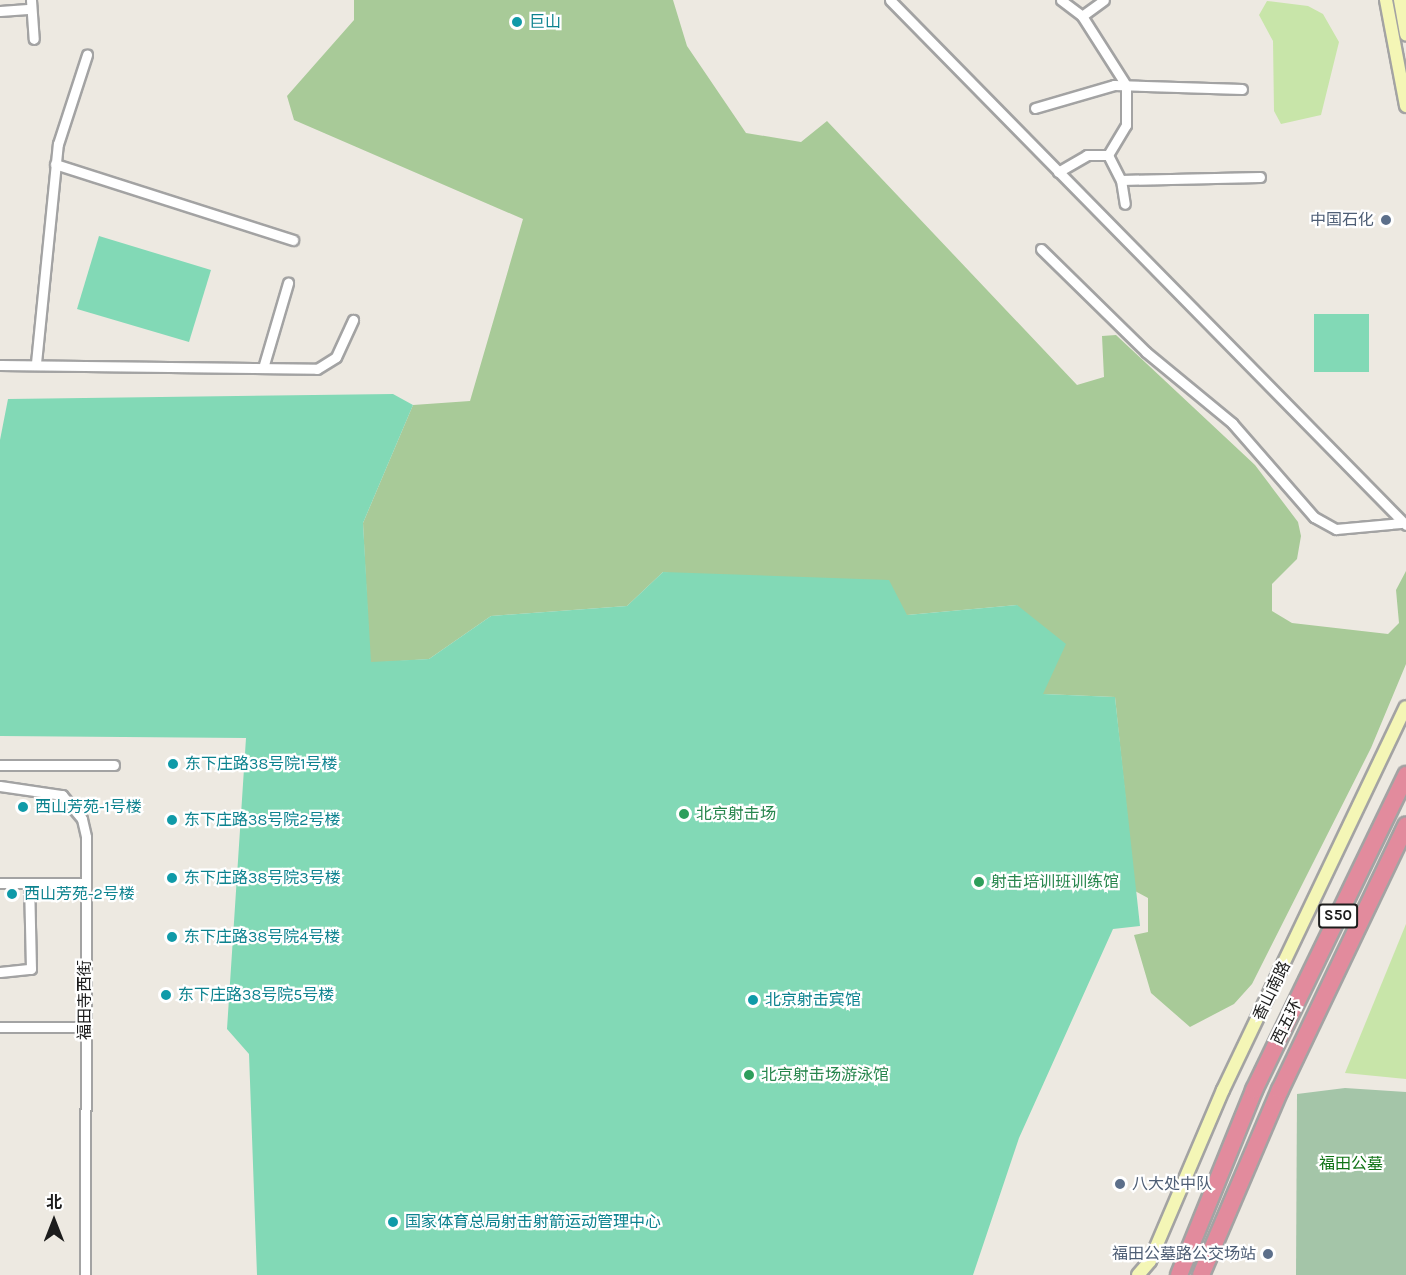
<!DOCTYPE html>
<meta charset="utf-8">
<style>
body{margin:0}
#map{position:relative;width:1406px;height:1275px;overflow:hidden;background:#ede9e1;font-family:Karla,"Noto Sans SC",sans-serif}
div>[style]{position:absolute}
.grass>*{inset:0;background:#c8e5a9}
.forest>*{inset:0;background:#a8ca98}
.cemetery>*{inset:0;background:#a4c5a8}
.pitch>*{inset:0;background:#82d9b6}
.roads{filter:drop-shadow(2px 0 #a3a3a3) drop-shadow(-2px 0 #a3a3a3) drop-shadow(0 2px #a3a3a3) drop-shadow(0 -2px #a3a3a3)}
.minor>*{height:9px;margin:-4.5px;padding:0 4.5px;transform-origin:4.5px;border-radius:4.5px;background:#fff}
.secondary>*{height:12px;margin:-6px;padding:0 6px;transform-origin:6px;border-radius:6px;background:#f4f6b6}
.motorway>*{height:16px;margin:-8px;padding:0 8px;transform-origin:8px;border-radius:8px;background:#e28b9d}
.dots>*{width:16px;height:16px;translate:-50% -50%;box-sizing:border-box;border:3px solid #fff;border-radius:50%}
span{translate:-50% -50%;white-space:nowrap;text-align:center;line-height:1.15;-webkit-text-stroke:4.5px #fff;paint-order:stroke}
.shield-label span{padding:2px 4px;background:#fff;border:2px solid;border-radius:4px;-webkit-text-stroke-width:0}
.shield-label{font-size:15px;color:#1c1c1c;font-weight:700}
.culture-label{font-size:16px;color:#0d838f}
.left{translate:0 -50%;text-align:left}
.service-label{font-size:16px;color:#4e5e75}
.right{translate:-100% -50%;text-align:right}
.leisure-label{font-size:16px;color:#27864d}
.street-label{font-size:16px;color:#1c1c1c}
.park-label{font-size:16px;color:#107316}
.north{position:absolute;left:24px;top:1191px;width:60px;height:60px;-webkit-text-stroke:4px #fff;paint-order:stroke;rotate:0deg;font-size:16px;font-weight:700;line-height:24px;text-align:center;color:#1c1c1c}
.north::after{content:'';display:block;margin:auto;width:21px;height:27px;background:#1c1c1c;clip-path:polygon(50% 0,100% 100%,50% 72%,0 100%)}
</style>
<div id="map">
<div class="grass">
<i style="clip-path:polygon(1267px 1px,1308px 6px,1323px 14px,1339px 42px,1321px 115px,1281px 124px,1274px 111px,1273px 41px,1259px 15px)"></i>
<i style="clip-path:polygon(1406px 924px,1406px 1079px,1345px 1073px)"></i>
</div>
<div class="forest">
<i style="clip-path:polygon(354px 0,673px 0,687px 46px,746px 133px,801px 142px,827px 121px,1077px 385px,1104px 377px,1102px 336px,1116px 335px,1255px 465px,1298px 522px,1301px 536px,1297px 559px,1272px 584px,1272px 611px,1292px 623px,1388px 634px,1399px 623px,1396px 590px,1406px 571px,1406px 664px,1371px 748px,1252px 984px,1234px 1004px,1190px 1027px,1151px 993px,1134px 935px,1148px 932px,1148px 898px,1135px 891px,1115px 697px,1043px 694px,1017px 605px,907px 615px,663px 572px,627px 606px,491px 616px,429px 659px,370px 663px,363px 523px,413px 405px,470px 401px,523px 219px,294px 120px,287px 96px,354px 20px)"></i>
</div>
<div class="cemetery">
<i style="clip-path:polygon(1345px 1088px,1406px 1092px,1406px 1275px,1296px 1275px,1297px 1094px)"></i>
</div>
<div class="pitch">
<i style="clip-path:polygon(99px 236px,211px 270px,189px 342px,77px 309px)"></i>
<i style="clip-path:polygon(1314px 314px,1369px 314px,1369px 372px,1314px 372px)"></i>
<i style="clip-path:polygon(393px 394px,413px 405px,363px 523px,371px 662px,429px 659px,491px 616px,627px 606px,663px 572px,889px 580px,907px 615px,1017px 605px,1066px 644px,1043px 694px,1115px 697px,1140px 926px,1113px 929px,1019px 1138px,973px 1275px,257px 1275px,249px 1054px,227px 1029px,246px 738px,0 736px,0 440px,8px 399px)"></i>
</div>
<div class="roads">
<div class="minor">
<i style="left:31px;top:0;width:39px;rotate:86deg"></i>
<i style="left:890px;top:0;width:736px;rotate:45.5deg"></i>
<i style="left:1061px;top:0;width:26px;rotate:37deg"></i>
<i style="left:1082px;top:16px;width:82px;rotate:57.5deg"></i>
<i style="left:1126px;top:85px;width:40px;rotate:90deg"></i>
<i style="left:1126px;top:125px;width:35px;rotate:121deg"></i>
<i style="left:0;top:11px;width:31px;rotate:-4deg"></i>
<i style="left:1082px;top:16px;width:27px;rotate:-36deg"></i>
<i style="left:1035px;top:108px;width:82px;rotate:-16.2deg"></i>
<i style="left:1114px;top:85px;width:128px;rotate:1.8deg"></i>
<i style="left:55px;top:164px;width:250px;rotate:17.7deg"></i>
<i style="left:1058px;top:172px;width:34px;rotate:-30deg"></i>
<i style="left:1087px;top:155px;width:21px"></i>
<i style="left:1108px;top:155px;width:28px;rotate:63deg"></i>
<i style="left:1121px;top:180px;width:24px;rotate:81deg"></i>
<i style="left:1121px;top:180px;width:139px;rotate:-1.2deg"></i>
<i style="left:1041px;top:249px;width:147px;rotate:44.4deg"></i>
<i style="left:1146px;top:352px;width:112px;rotate:39.5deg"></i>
<i style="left:1232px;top:423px;width:125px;rotate:48.9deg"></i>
<i style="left:1314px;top:517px;width:25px;rotate:29deg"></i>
<i style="left:1336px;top:529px;width:65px;rotate:-5.3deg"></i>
<i style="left:36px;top:363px;width:220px;rotate:-84.3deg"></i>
<i style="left:58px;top:144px;width:94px;rotate:-72deg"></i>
<i style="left:0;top:365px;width:317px;rotate:0.7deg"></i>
<i style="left:317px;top:369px;width:22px;rotate:-32deg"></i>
<i style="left:336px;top:357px;width:41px;rotate:-65.3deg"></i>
<i style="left:263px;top:368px;width:89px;rotate:-73.6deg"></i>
<i style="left:0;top:765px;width:114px"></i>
<i style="left:0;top:786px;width:63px;rotate:8.3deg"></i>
<i style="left:62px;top:795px;width:31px;rotate:50deg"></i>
<i style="left:82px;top:819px;width:18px;rotate:77deg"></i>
<i style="left:86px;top:837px;width:438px;rotate:90.1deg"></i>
<i style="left:0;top:883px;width:85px"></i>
<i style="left:0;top:972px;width:31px;rotate:-6deg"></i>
<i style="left:31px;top:969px;width:86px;rotate:-91.3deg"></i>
<i style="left:0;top:1027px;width:84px"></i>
</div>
<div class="secondary">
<i style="left:1386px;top:0;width:108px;rotate:79.3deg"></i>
<i style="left:1400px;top:0;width:35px;rotate:80deg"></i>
<i style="left:1138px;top:1275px;width:18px;rotate:-49deg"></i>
<i style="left:1150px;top:1261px;width:186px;rotate:-66.9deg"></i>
<i style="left:1223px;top:1090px;width:424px;rotate:-64.5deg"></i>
</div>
<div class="motorway">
<i style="left:1179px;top:1275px;width:200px;rotate:-67.9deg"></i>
<i style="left:1254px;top:1090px;width:350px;rotate:-64.2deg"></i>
<i style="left:1201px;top:1275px;width:201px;rotate:-66.9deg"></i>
<i style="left:1280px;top:1090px;width:293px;rotate:-64.5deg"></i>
</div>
</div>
<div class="dots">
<i style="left:517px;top:22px;background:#0f9aa8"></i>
<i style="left:1386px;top:220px;background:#5c6f8a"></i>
<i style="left:173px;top:764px;background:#0f9aa8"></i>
<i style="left:23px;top:807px;background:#0f9aa8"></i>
<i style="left:684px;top:814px;background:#2e9e5b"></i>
<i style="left:172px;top:820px;background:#0f9aa8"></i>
<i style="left:172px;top:878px;background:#0f9aa8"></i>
<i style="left:979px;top:882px;background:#2e9e5b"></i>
<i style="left:12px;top:894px;background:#0f9aa8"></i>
<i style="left:172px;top:937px;background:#0f9aa8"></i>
<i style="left:166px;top:995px;background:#0f9aa8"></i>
<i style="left:753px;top:1000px;background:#0f9aa8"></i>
<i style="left:749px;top:1075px;background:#2e9e5b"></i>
<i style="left:1120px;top:1184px;background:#5c6f8a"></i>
<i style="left:393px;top:1222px;background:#0f9aa8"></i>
<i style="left:1268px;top:1254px;background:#5c6f8a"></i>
</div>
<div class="shield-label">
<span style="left:1338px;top:916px">S50</span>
</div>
<div class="culture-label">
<span class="left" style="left:529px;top:22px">巨山</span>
<span class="left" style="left:185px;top:764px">东下庄路38号院1号楼</span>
<span class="left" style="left:35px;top:807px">西山芳苑-1号楼</span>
<span class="left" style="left:184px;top:820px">东下庄路38号院2号楼</span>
<span class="left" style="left:184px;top:878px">东下庄路38号院3号楼</span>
<span class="left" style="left:24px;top:894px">西山芳苑-2号楼</span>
<span class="left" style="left:184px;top:937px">东下庄路38号院4号楼</span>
<span class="left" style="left:178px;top:995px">东下庄路38号院5号楼</span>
<span class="left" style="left:765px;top:1000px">北京射击宾馆</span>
<span class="left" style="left:405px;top:1222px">国家体育总局射击射箭运动管理中心</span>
</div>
<div class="service-label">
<span class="right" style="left:1374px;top:220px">中国石化</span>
<span class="left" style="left:1132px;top:1184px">八大处中队</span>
<span class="right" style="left:1256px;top:1254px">福田公墓路公交场站</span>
</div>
<div class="leisure-label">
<span class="left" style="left:696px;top:814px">北京射击场</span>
<span class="left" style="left:991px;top:882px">射击培训班训练馆</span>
<span class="left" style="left:761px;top:1075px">北京射击场游泳馆</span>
</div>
<div class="street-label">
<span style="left:1272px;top:991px;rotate:-64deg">香山南路</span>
<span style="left:85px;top:1000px;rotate:-90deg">福田寺西街</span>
<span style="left:1287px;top:1022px;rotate:-64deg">西五环</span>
</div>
<div class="park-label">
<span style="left:1351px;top:1164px">福田公墓</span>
</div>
<div class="north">北</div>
</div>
